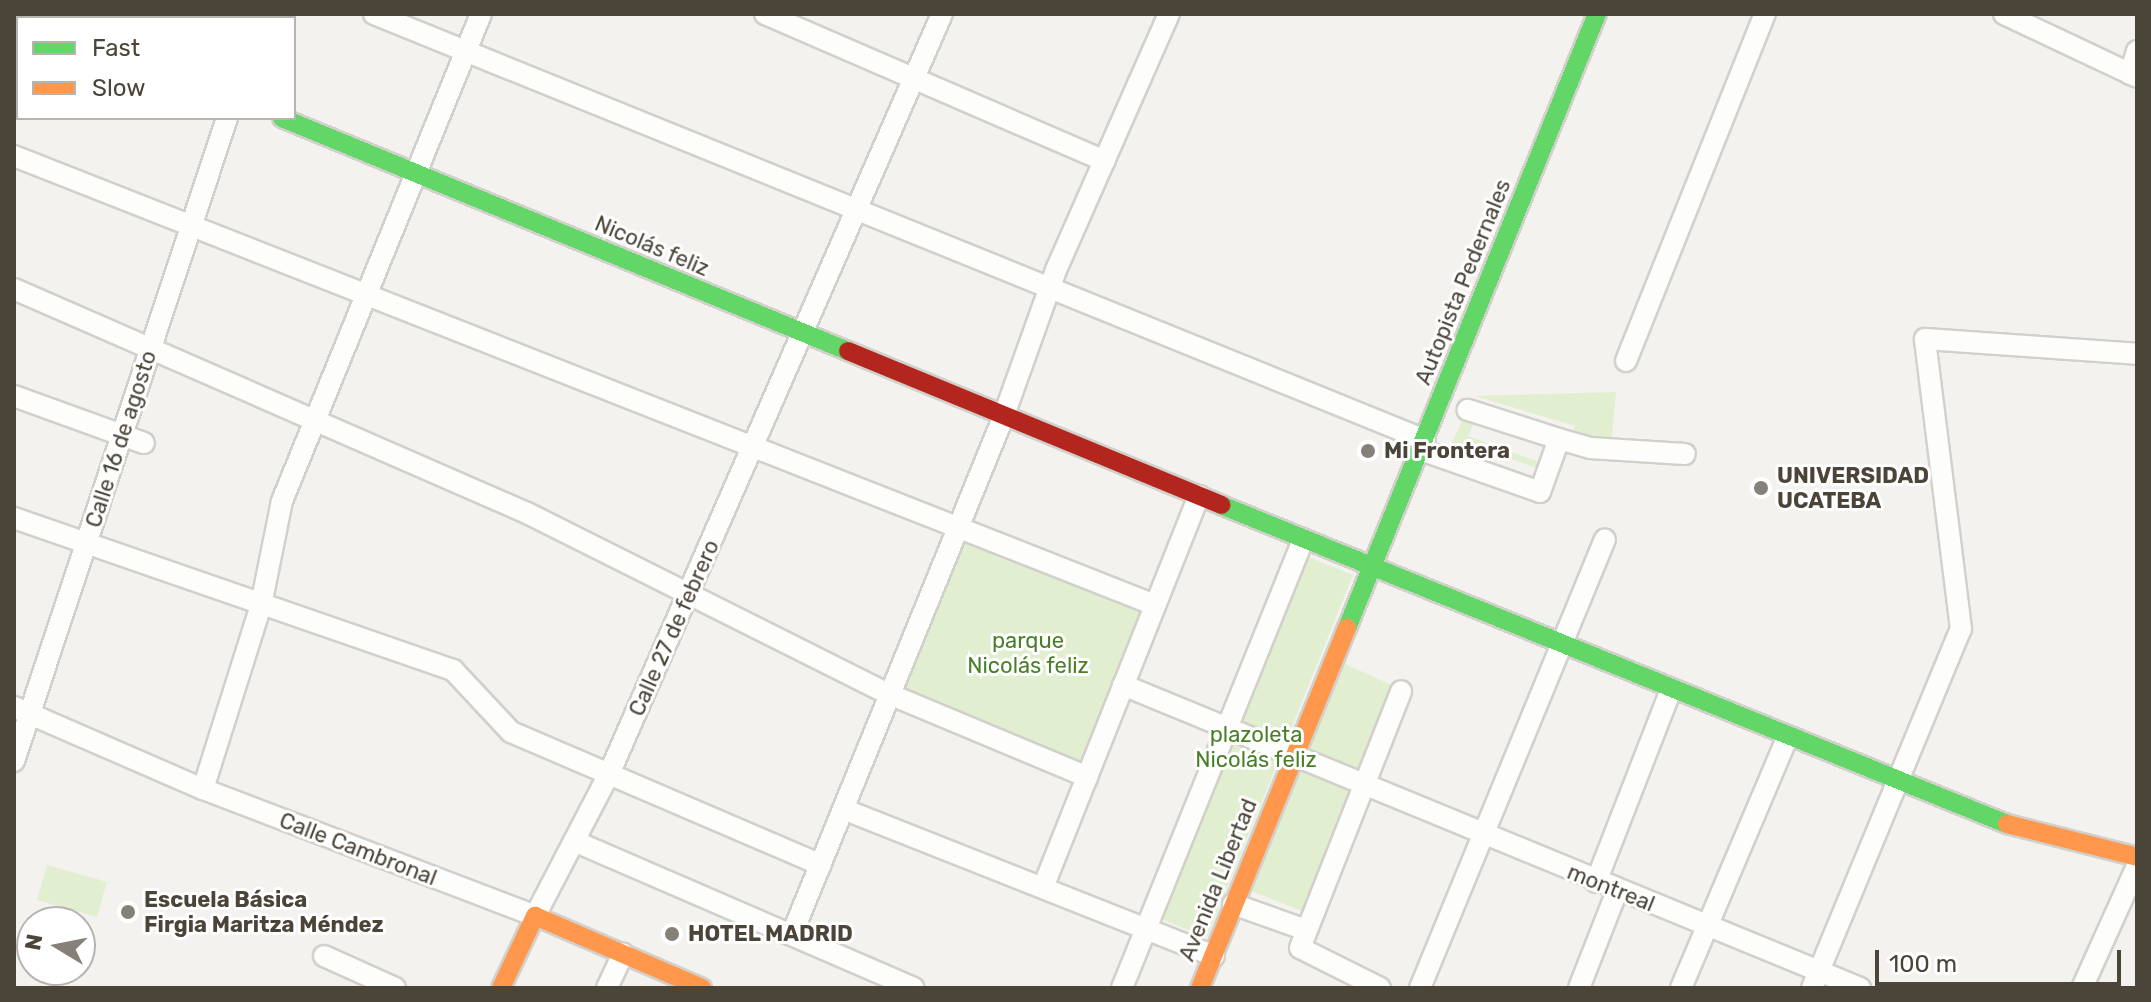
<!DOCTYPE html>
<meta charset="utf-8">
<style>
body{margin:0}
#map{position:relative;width:2151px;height:1002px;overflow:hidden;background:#f4f2ee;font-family:Rubik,sans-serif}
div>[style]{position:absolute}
.green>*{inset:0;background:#e1eecf}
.roads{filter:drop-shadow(2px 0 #d2d0cb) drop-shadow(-2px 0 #d2d0cb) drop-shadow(0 2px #d2d0cb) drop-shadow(0 -2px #d2d0cb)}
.street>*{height:20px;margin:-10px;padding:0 10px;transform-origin:10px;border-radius:10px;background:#fdfdfc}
.fast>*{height:18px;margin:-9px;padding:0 9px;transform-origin:9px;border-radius:9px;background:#63d668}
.slow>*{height:18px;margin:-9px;padding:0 9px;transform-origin:9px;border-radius:9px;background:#ff974d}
.jam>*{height:18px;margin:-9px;padding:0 9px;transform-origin:9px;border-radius:9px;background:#b3261e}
.dots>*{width:22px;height:22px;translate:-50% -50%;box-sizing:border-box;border:4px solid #fff;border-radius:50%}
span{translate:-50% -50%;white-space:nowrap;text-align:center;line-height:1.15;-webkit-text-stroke:6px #fff;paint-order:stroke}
.street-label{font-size:22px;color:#4b4439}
.poi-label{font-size:22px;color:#4b4439;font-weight:700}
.left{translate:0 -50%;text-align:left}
.park-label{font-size:22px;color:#4a7f2a}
.frame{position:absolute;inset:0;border:16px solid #4b4439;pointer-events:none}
.legend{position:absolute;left:16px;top:16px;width:280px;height:104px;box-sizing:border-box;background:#fff;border:2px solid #b7b4b0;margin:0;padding:10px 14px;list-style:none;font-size:24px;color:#4b4439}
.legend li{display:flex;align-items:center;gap:16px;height:40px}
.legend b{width:40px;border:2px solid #b7b4b0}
.north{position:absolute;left:16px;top:906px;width:80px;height:80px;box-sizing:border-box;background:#fff;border:2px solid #b7b4b0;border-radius:50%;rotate:280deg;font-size:22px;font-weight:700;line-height:32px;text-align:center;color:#4b4439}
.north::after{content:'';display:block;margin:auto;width:28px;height:36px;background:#868178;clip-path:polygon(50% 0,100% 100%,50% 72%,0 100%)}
.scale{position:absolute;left:1875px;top:950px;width:246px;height:36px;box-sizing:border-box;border:4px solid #4b4439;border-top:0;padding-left:10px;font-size:24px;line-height:28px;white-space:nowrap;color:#4b4439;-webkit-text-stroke:6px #fff;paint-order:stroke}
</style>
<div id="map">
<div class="green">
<i style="clip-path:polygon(1616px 392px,1611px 447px,1571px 439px,1575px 426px,1475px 396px)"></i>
<i style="clip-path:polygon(1467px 412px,1477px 416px,1468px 436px,1539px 462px,1545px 448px,1553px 451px,1532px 486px,1537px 468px,1465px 443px,1457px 459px,1445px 456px)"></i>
<i style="clip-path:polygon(956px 525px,1151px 615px,1087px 777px,893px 683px)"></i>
<i style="clip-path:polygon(1304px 555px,1353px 575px,1207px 938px,1159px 918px)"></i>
<i style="clip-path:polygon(1341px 662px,1398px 688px,1302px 911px,1249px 890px)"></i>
<i style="clip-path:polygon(47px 865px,107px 882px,97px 917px,37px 900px)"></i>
</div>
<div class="roads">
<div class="street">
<i style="left:374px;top:14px;width:1134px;rotate:22.06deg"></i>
<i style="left:765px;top:14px;width:370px;rotate:23.4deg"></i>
<i style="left:2004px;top:14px;width:147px;rotate:25.3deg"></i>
<i style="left:260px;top:18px;width:4px;rotate:-76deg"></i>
<i style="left:2130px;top:74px;width:24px;rotate:-73deg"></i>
<i style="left:14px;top:156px;width:1226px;rotate:21.48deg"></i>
<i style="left:14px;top:289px;width:560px;rotate:23.59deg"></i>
<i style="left:527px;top:513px;width:405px;rotate:26.6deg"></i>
<i style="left:889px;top:694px;width:215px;rotate:22.7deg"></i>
<i style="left:1626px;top:361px;width:374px;rotate:-68.2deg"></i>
<i style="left:14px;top:396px;width:138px;rotate:19.9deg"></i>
<i style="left:1559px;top:439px;width:32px;rotate:16deg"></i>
<i style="left:1590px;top:448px;width:95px;rotate:3.6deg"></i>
<i style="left:1421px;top:450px;width:126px;rotate:19.4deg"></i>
<i style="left:1540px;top:492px;width:56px;rotate:-70.3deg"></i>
<i style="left:1559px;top:439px;width:96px;rotate:-162.3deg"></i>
<i style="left:14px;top:518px;width:465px;rotate:19.1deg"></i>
<i style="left:453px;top:670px;width:85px;rotate:46.9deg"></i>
<i style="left:511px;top:732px;width:337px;rotate:23.2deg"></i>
<i style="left:1123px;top:685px;width:797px;rotate:22.35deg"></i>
<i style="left:14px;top:707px;width:206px;rotate:23.5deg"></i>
<i style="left:203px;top:789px;width:355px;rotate:20.9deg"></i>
<i style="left:535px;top:916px;width:160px;rotate:-62.5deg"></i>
<i style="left:609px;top:774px;width:830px;rotate:-66.34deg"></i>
<i style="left:14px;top:761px;width:677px;rotate:-71.67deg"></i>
<i style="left:203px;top:789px;width:193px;rotate:-72.5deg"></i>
<i style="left:261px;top:605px;width:106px;rotate:-78.6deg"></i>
<i style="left:282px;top:501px;width:526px;rotate:-67.77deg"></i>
<i style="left:843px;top:809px;width:399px;rotate:21.6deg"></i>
<i style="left:574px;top:841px;width:370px;rotate:23.4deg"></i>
<i style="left:1596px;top:882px;width:206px;rotate:-68.7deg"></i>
<i style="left:1044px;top:885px;width:419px;rotate:-68.3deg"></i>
<i style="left:1233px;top:904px;width:77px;rotate:19.6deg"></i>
<i style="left:792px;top:934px;width:557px;rotate:-67.76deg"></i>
<i style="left:1003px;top:418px;width:157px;rotate:-70.3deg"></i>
<i style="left:1056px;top:270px;width:280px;rotate:-66.2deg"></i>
<i style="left:324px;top:956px;width:78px;rotate:24.3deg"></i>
<i style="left:607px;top:988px;width:38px;rotate:-65deg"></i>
<i style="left:1122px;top:988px;width:484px;rotate:-68deg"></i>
<i style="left:1380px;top:988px;width:89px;rotate:-153.4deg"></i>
<i style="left:1300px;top:948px;width:276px;rotate:-68.5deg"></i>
<i style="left:1420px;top:988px;width:485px;rotate:-67.6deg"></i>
<i style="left:1579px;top:988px;width:104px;rotate:-68.6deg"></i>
<i style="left:1681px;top:988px;width:272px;rotate:-67deg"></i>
<i style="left:1812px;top:988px;width:389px;rotate:-67.5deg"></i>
<i style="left:1961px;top:629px;width:292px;rotate:-97.1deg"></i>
<i style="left:1925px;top:339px;width:213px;rotate:4deg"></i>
<i style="left:2082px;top:988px;width:134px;rotate:-65.7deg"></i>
</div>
<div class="fast">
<i style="left:14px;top:39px;width:5px;rotate:-37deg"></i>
<i style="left:282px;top:118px;width:612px;rotate:22.38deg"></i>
<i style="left:1221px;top:505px;width:848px;rotate:22.09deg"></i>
<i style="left:1347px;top:628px;width:663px;rotate:-67.85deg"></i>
</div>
<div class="slow">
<i style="left:32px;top:14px;width:11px;rotate:22deg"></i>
<i style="left:2007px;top:824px;width:134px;rotate:14.2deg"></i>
<i style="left:501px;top:988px;width:80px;rotate:-64.7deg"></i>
<i style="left:535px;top:916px;width:182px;rotate:23.3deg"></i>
<i style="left:1200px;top:988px;width:389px;rotate:-67.8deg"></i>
</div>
<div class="jam">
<i style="left:848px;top:351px;width:404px;rotate:22.4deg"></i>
</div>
</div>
<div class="dots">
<i style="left:1368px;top:451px;background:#868178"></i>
<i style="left:1761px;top:488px;background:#868178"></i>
<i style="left:128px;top:912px;background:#868178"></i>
<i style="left:672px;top:934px;background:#868178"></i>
</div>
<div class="street-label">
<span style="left:652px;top:246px;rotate:23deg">Nicolás feliz</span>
<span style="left:1463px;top:282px;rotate:-68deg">Autopista Pedernales</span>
<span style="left:121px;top:439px;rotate:-72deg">Calle 16 de agosto</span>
<span style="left:674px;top:628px;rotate:-66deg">Calle 27 de febrero</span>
<span style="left:358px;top:849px;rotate:21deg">Calle Cambronal</span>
<span style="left:1218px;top:880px;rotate:-68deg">Avenida Libertad</span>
<span style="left:1611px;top:888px;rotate:22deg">montreal</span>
</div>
<div class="poi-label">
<span class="left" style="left:1384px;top:451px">Mi Frontera</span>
<span class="left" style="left:1777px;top:488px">UNIVERSIDAD<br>UCATEBA</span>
<span class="left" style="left:144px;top:912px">Escuela Básica<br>Firgia Maritza Méndez</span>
<span class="left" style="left:688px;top:934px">HOTEL MADRID</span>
</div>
<div class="park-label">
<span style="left:1028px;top:653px">parque<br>Nicolás feliz</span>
<span style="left:1256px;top:747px">plazoleta<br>Nicolás feliz</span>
</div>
<div class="frame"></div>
<ul class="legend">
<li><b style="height:10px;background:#63d668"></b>Fast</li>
<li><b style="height:10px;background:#ff974d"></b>Slow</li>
</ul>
<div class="north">N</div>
<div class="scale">100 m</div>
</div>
